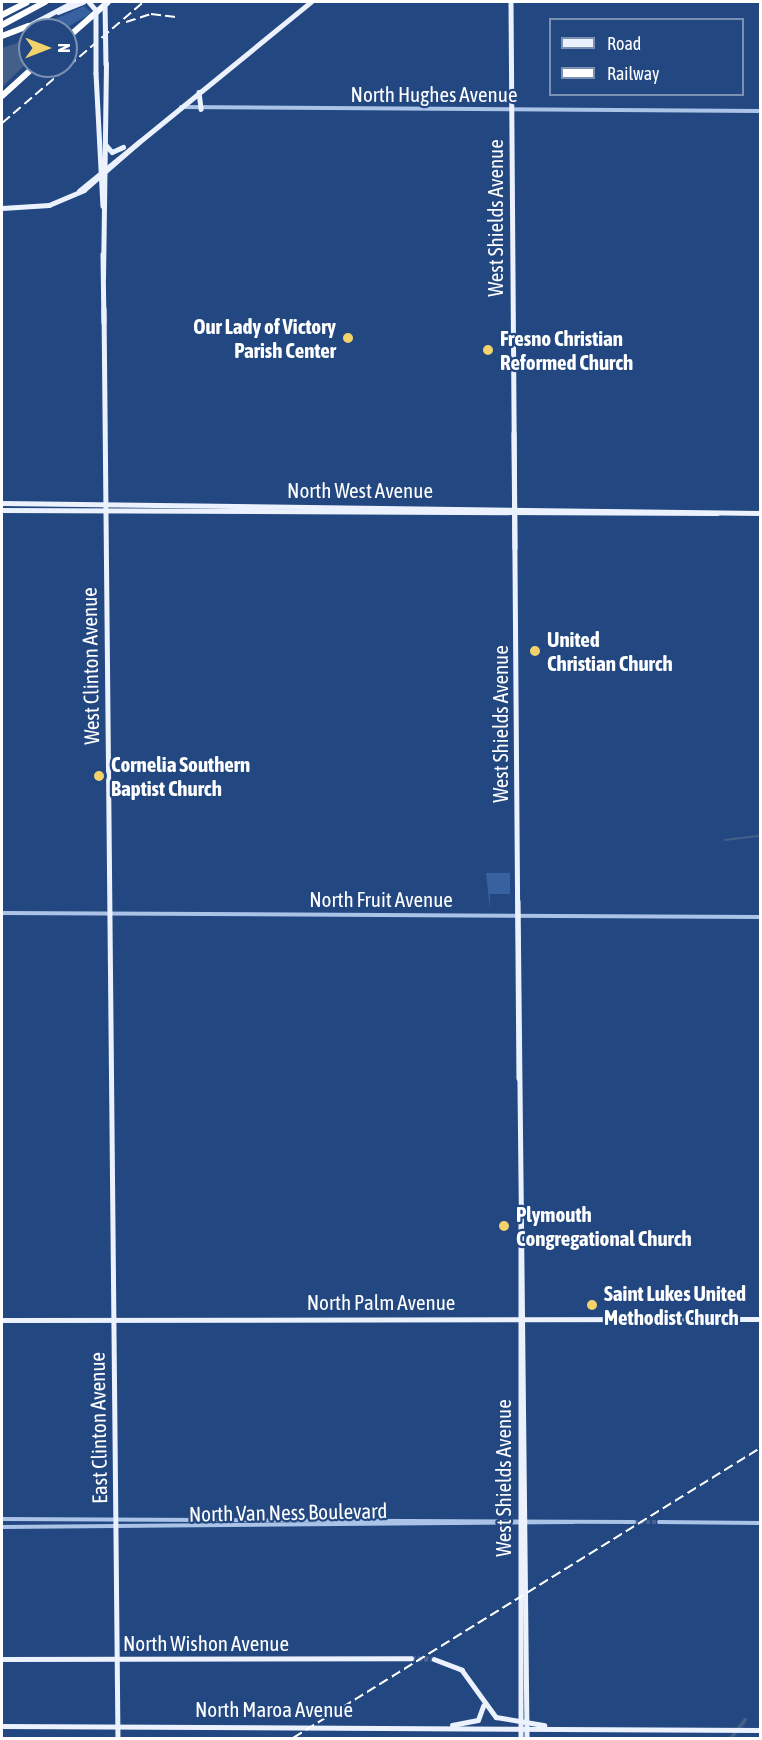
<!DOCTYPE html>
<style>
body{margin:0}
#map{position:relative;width:762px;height:1740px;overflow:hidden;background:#234881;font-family:"Asap Condensed",sans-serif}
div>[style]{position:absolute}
.green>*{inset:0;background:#37619f}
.water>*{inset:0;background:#445f89}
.stream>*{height:1.5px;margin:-0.75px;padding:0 0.75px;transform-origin:0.75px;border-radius:0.75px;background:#445f89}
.canal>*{height:4px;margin:-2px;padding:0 2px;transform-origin:2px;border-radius:2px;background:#445f89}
.minor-tunnel>*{height:4px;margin-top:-2px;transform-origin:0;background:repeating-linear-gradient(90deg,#446394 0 4px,transparent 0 6px)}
.major-tunnel>*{height:4.5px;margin-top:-2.25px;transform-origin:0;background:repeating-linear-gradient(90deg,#446394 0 4.5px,transparent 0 6.5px)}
.minor>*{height:4px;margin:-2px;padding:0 2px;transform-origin:2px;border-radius:2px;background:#aac3e7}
.major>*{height:4.5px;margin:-2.25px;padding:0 2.25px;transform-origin:2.25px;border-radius:2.25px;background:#ebf2fd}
.highway>*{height:6px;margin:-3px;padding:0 3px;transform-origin:3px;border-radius:3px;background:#fff}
.rail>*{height:1.5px;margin-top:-0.75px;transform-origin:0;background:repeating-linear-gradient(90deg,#fff 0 10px,transparent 0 14.5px)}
.major-bridge>*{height:4.5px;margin:-2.25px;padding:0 2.25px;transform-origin:2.25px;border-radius:2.25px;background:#ebf2fd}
.dots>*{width:16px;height:16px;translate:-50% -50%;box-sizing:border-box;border:3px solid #234881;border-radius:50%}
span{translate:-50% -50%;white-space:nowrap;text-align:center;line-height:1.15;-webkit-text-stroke:4.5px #234881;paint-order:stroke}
.street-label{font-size:21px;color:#fff}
.poi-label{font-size:21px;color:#fff;font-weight:700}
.right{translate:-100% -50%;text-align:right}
.left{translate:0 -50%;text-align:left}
.frame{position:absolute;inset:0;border:3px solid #fff;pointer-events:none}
.legend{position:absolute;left:549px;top:18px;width:195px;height:78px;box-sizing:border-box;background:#234881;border:2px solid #7b91b3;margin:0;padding:8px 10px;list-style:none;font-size:18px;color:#fff}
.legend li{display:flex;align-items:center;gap:12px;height:30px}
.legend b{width:30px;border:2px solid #7b91b3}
.north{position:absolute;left:18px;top:18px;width:60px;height:60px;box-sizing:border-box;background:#234881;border:2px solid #7b91b3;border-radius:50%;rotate:90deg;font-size:16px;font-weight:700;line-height:24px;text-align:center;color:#fff}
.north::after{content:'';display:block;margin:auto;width:21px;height:27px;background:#f3d26c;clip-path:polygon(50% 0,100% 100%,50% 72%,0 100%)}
</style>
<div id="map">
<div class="green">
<i style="clip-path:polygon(84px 6px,92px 13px,69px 26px,66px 35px,66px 28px,31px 30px)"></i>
<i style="clip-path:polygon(486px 873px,510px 873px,510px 894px,490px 894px,490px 910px)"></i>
</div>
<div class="water">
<i style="clip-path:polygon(30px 39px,30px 60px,2px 87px,2px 48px)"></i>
</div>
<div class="stream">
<i style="left:725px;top:840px;width:35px;rotate:-7deg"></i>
</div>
<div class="canal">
<i style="left:731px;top:1738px;width:23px;rotate:-52deg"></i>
</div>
<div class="minor-tunnel">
<i style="left:634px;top:1522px;width:25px"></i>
</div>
<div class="major-tunnel">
<i style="left:411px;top:1658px;width:23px;rotate:2deg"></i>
</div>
<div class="minor">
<i style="left:181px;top:107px;width:579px;rotate:0.4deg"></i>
<i style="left:2px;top:913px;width:758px;rotate:0.3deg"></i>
<i style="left:2px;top:1519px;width:632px;rotate:0.27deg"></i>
<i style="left:659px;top:1522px;width:101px;rotate:0.6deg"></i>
<i style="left:2px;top:1527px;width:571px;rotate:-0.5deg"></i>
</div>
<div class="major">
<i style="left:89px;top:2px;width:11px;rotate:49deg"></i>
<i style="left:511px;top:2px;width:546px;rotate:89.58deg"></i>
<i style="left:58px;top:12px;width:27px;rotate:-22deg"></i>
<i style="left:26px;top:27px;width:53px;rotate:-28deg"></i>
<i style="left:96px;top:73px;width:133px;rotate:87deg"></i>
<i style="left:199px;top:92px;width:17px;rotate:83deg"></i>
<i style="left:106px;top:145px;width:9px;rotate:49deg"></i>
<i style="left:112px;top:152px;width:12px;rotate:-24deg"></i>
<i style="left:79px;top:191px;width:299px;rotate:-39.2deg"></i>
<i style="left:2px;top:208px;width:47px;rotate:-3.7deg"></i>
<i style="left:49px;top:205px;width:38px;rotate:-23deg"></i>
<i style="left:84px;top:190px;width:73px;rotate:-41.1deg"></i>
<i style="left:103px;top:254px;width:68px;rotate:89.2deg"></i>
<i style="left:103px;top:278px;width:214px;rotate:-89.2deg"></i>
<i style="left:104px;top:308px;width:1430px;rotate:89.44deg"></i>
<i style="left:514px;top:433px;width:645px;rotate:89.56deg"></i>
<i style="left:2px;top:503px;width:758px;rotate:0.76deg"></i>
<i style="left:2px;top:510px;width:715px;rotate:0.24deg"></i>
<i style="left:518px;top:901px;width:837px;rotate:89.38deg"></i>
<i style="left:521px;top:1218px;width:520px;rotate:90deg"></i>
<i style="left:2px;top:1320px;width:758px;rotate:-0.08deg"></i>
<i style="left:2px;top:1659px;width:409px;rotate:-0.1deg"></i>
<i style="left:434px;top:1659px;width:30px;rotate:21deg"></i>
<i style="left:462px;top:1670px;width:58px;rotate:54.1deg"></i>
<i style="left:496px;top:1717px;width:49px;rotate:9.5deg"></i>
<i style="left:452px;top:1725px;width:26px;rotate:-11deg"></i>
<i style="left:478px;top:1720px;width:15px;rotate:-70deg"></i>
<i style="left:2px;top:1726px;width:758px;rotate:0.3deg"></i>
</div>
<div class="highway">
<i style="left:2px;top:15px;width:28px;rotate:-27deg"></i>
<i style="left:2px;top:25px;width:49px;rotate:-28.1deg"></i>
<i style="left:2px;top:36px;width:28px;rotate:-21deg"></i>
<i style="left:66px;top:39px;width:56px;rotate:-41.4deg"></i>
<i style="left:2px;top:96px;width:45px;rotate:-42.3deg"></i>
</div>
<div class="rail">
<i style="left:126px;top:22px;width:26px;rotate:-18deg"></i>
<i style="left:151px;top:14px;width:25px;rotate:7deg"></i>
<i style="left:2px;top:123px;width:186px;rotate:-40.6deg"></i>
<i style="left:293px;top:1738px;width:550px;rotate:-31.84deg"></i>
</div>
<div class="major-bridge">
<i style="left:105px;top:2px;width:62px;rotate:89.1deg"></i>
<i style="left:96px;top:10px;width:63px;rotate:90deg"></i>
</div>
<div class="dots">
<i style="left:348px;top:338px;background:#f3d26c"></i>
<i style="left:488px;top:350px;background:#f3d26c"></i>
<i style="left:535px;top:651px;background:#f3d26c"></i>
<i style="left:99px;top:776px;background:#f3d26c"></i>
<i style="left:504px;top:1226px;background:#f3d26c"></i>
<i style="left:592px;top:1305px;background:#f3d26c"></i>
</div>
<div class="street-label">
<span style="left:434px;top:94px">North Hughes Avenue</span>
<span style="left:495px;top:218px;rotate:-90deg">West Shields Avenue</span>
<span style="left:360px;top:490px">North West Avenue</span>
<span style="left:90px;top:666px;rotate:-91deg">West Clinton Avenue</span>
<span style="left:500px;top:724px;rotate:-90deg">West Shields Avenue</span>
<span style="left:381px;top:899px">North Fruit Avenue</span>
<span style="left:381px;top:1302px">North Palm Avenue</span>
<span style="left:98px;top:1428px;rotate:-91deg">East Clinton Avenue</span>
<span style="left:503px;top:1478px;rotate:-90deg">West Shields Avenue</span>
<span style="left:288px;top:1512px;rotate:-1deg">North Van Ness Boulevard</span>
<span style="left:206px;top:1643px">North Wishon Avenue</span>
<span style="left:274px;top:1709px">North Maroa Avenue</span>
</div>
<div class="poi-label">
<span class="right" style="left:336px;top:338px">Our Lady of Victory<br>Parish Center</span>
<span class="left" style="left:500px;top:350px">Fresno Christian<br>Reformed Church</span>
<span class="left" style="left:547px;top:651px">United<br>Christian Church</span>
<span class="left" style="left:111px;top:776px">Cornelia Southern<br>Baptist Church</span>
<span class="left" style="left:516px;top:1226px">Plymouth<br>Congregational Church</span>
<span class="left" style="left:604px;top:1305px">Saint Lukes United<br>Methodist Church</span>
</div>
<div class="frame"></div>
<ul class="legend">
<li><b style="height:8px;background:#ebf2fd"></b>Road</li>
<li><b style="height:8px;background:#fff"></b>Railway</li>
</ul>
<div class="north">N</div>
</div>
